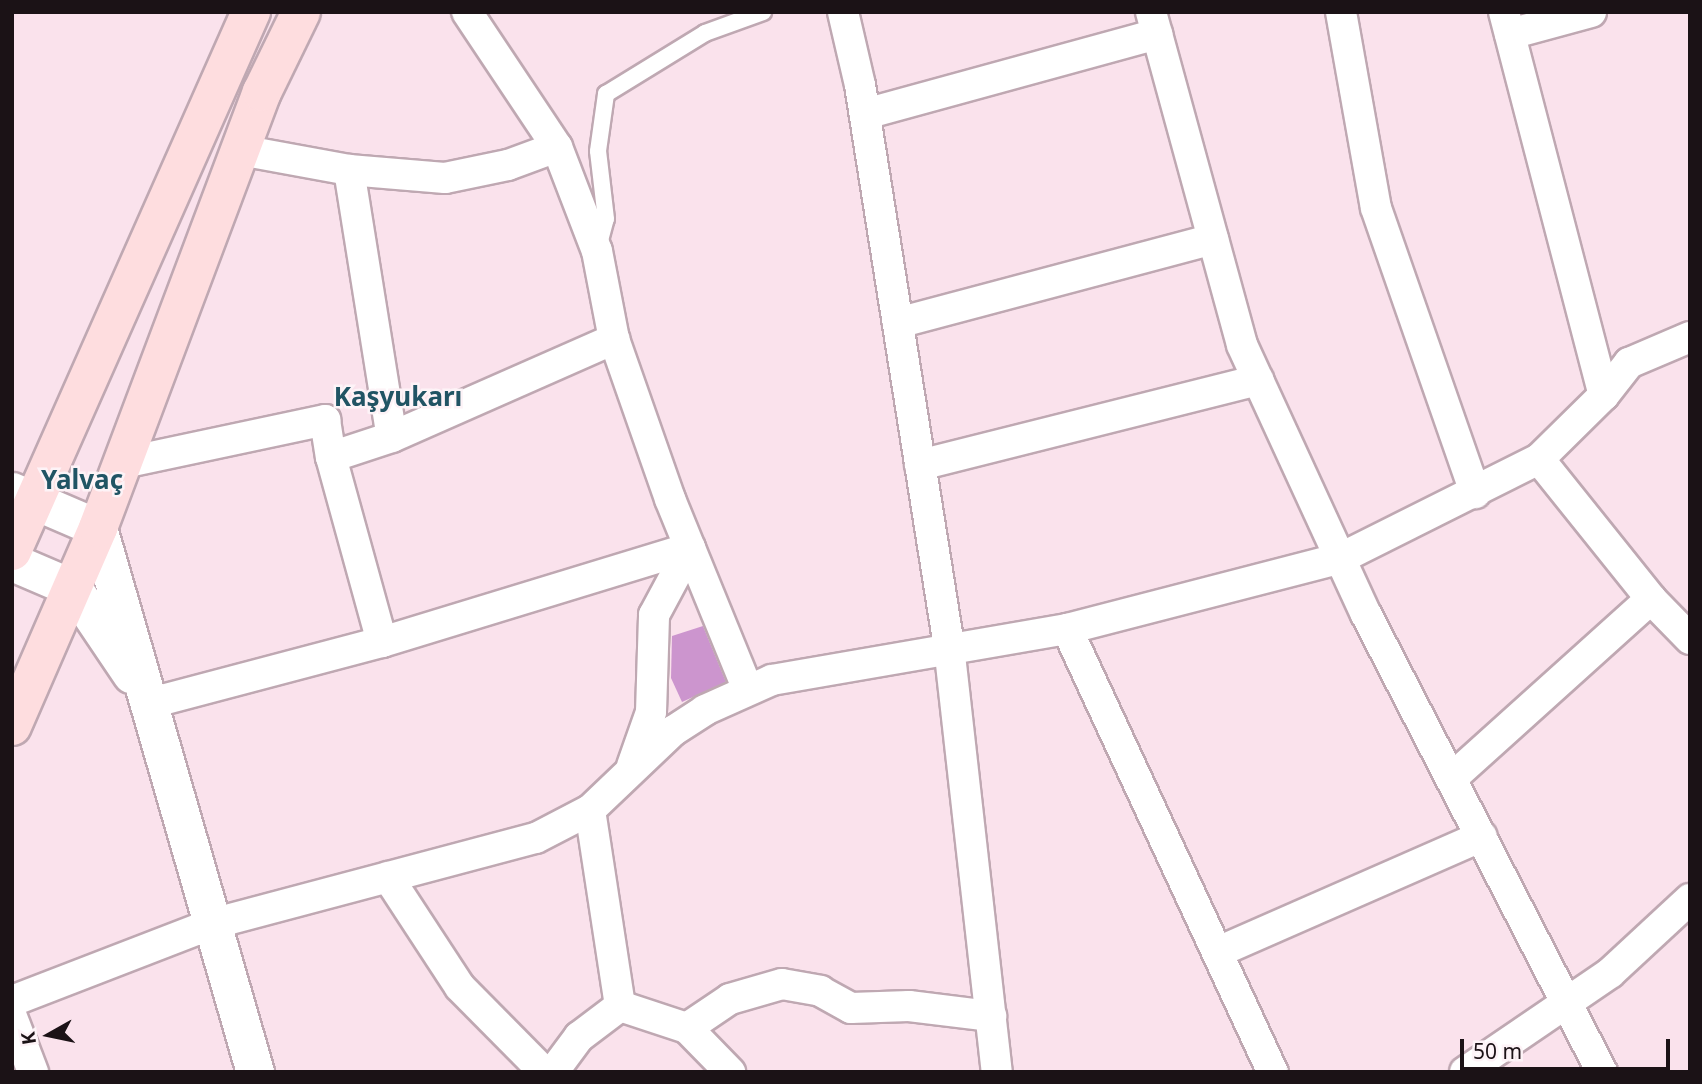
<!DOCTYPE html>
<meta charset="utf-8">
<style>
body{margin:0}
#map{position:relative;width:1702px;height:1084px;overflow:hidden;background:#fae2ec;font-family:"Noto Sans",sans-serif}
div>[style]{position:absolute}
.building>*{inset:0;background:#cc95ce}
.roads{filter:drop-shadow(2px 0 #bfa8b2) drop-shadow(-2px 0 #bfa8b2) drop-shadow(0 2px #bfa8b2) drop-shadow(0 -2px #bfa8b2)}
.service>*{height:16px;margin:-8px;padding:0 8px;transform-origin:8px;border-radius:8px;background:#fff}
.minor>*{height:30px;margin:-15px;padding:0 15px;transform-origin:15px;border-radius:15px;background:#fff}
.tertiary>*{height:37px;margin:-18.5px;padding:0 18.5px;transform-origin:18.5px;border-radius:18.5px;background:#fff}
.secondary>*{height:38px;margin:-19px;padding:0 19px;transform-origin:19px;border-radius:19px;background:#fedddf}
span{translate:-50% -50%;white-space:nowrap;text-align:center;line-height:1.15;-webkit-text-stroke:5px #fdf3f7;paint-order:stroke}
.district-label{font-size:26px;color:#215464;font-weight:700}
.frame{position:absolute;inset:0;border:14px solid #1b1216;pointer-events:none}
.north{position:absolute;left:14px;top:1000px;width:70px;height:70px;-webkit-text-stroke:5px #fdf3f7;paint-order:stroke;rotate:261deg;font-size:19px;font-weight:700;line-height:28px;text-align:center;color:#1b1216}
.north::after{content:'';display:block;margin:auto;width:24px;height:32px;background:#1b1216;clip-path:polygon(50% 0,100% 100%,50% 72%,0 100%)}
.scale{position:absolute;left:1460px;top:1039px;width:210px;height:32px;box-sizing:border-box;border:4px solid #1b1216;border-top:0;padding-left:9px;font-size:21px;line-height:24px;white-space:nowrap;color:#1b1216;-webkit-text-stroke:5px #fdf3f7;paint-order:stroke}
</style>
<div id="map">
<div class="building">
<i style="clip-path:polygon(703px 626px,726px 682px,682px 702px,671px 678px,672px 636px)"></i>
</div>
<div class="roads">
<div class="service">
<i style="left:598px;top:248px;width:30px;rotate:-75deg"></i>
<i style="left:606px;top:219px;width:68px;rotate:-96.7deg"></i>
<i style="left:598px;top:151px;width:58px;rotate:-82deg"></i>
<i style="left:606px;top:94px;width:116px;rotate:-31.6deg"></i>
<i style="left:705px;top:33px;width:62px;rotate:-19.9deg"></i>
</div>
<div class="minor">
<i style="left:467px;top:12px;width:162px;rotate:56.3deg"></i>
<i style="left:557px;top:147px;width:111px;rotate:69deg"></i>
<i style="left:597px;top:251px;width:90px;rotate:79.1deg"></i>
<i style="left:614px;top:339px;width:170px;rotate:70.7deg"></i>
<i style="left:670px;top:499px;width:206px;rotate:67.8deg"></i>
<i style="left:843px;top:12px;width:75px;rotate:76.9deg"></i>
<i style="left:860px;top:85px;width:568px;rotate:80.99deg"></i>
<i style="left:949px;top:646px;width:429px;rotate:83.6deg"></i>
<i style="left:1151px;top:12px;width:345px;rotate:74.7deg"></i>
<i style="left:1242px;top:345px;width:296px;rotate:65.3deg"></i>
<i style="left:1366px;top:614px;width:515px;rotate:62.74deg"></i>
<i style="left:1341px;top:12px;width:199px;rotate:79.9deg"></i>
<i style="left:1376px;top:208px;width:302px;rotate:70.8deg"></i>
<i style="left:1504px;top:12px;width:396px;rotate:75.4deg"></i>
<i style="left:1510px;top:34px;width:84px;rotate:-15.2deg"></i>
<i style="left:865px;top:114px;width:303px;rotate:-15.3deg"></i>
<i style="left:240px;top:150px;width:111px;rotate:10.4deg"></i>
<i style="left:349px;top:170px;width:96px;rotate:4.8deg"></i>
<i style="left:445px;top:178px;width:64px;rotate:-11.7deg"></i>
<i style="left:508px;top:165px;width:52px;rotate:-20.2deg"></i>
<i style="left:349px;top:170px;width:270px;rotate:80.9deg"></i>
<i style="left:898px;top:323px;width:326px;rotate:-14.9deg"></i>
<i style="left:1539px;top:459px;width:179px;rotate:51.3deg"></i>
<i style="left:1651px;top:599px;width:56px;rotate:45.7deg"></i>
<i style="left:123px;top:463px;width:207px;rotate:-12deg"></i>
<i style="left:325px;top:420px;width:37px;rotate:81deg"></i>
<i style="left:920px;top:465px;width:349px;rotate:-14.1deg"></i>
<i style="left:1067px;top:629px;width:489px;rotate:65.1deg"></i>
<i style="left:382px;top:642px;width:192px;rotate:-105.4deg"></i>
<i style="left:331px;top:457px;width:64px;rotate:-18.2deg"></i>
<i style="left:392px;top:437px;width:243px;rotate:-23.8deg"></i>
<i style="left:151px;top:703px;width:239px;rotate:-14.8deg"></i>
<i style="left:382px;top:642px;width:322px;rotate:-17deg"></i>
<i style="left:632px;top:766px;width:57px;rotate:-70.6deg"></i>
<i style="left:651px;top:712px;width:97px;rotate:-88.2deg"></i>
<i style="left:654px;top:615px;width:76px;rotate:-61.8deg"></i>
<i style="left:1452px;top:778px;width:268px;rotate:-42deg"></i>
<i style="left:388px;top:877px;width:131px;rotate:56.8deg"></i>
<i style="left:460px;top:987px;width:120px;rotate:45.3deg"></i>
<i style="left:1218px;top:952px;width:288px;rotate:-23.7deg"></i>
<i style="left:12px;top:1001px;width:214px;rotate:-21.1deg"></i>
<i style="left:212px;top:924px;width:335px;rotate:-14.9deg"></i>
<i style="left:536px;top:838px;width:61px;rotate:-27.4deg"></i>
<i style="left:590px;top:810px;width:115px;rotate:-43.6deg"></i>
<i style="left:673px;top:731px;width:38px;rotate:-33deg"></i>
<i style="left:705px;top:710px;width:73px;rotate:-24.1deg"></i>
<i style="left:772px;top:680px;width:299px;rotate:-9.8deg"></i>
<i style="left:1067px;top:629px;width:283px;rotate:-14.5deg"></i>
<i style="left:1341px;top:558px;width:221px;rotate:-26.6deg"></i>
<i style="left:1539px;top:459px;width:91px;rotate:-44.6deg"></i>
<i style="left:1604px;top:395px;width:41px;rotate:-52deg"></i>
<i style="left:1629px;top:363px;width:66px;rotate:-23.1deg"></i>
<i style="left:620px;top:1006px;width:71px;rotate:18.2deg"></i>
<i style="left:687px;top:1028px;width:62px;rotate:45.7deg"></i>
<i style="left:12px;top:1017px;width:59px;rotate:69.1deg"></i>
<i style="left:687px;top:1028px;width:52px;rotate:-34deg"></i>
<i style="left:730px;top:999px;width:54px;rotate:-16.1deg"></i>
<i style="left:782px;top:984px;width:39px;rotate:10deg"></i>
<i style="left:820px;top:991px;width:35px;rotate:29deg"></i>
<i style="left:851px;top:1008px;width:58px;rotate:-2deg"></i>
<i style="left:909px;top:1006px;width:83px;rotate:7deg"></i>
<i style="left:553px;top:1072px;width:44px;rotate:-53.4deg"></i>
<i style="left:579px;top:1037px;width:51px;rotate:-37.1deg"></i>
<i style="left:620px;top:1006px;width:198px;rotate:-98.7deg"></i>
<i style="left:1465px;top:1072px;width:176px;rotate:-34.3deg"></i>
<i style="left:1610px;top:973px;width:109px;rotate:-42.8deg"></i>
</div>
<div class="tertiary">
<i style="left:12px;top:491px;width:94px;rotate:23.3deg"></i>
<i style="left:98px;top:528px;width:566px;rotate:73.9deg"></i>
<i style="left:12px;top:562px;width:66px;rotate:23.1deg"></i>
<i style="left:73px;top:588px;width:104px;rotate:56deg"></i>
</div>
<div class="secondary">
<i style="left:12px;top:551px;width:590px;rotate:-66.09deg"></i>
<i style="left:12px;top:726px;width:216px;rotate:-66.5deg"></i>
<i style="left:98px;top:528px;width:466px;rotate:-69.4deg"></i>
<i style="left:262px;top:92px;width:89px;rotate:-64deg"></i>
</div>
</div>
<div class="district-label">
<span style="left:398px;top:397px">Kaşyukarı</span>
<span style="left:82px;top:480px">Yalvaç</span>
</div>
<div class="frame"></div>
<div class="north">K</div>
<div class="scale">50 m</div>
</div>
